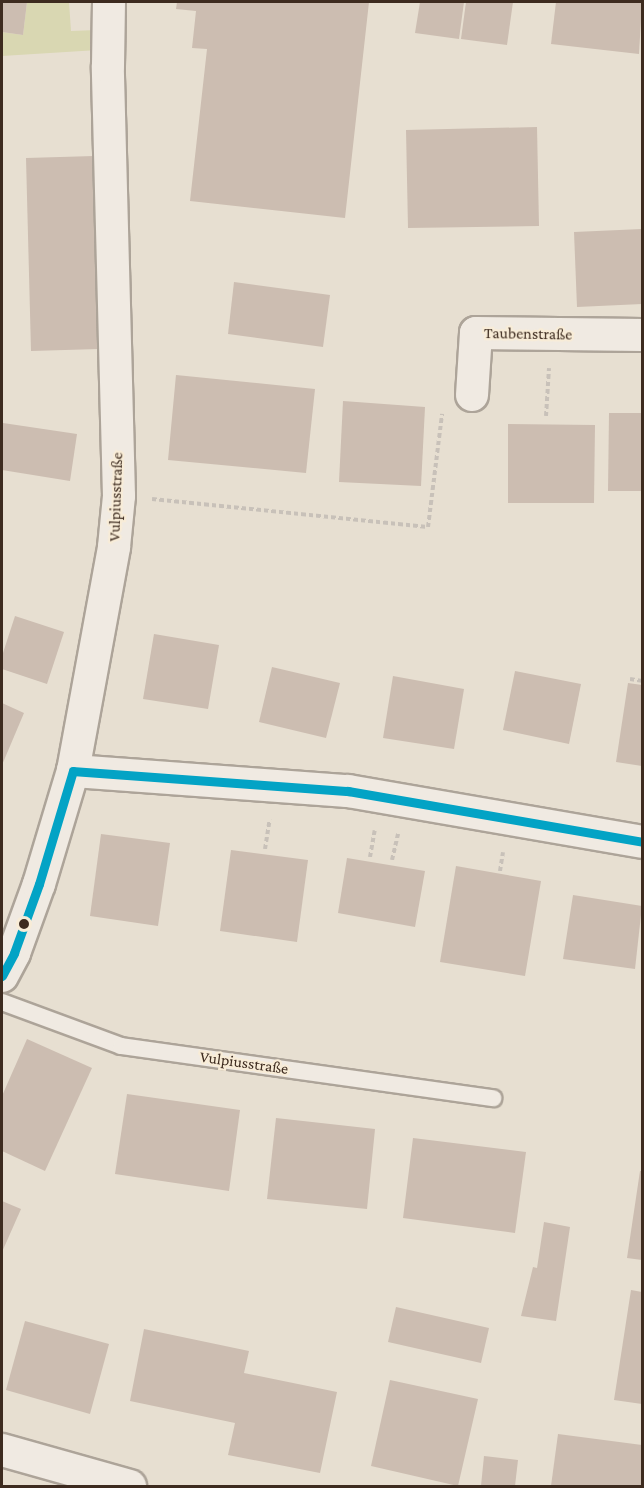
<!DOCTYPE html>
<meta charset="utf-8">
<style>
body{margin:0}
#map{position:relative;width:644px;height:1488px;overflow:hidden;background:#e7dfd1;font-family:"Crimson Pro",serif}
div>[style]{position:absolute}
.green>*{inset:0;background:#d9d7b2}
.building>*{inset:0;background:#ccbdb1}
.path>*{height:4px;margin-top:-2px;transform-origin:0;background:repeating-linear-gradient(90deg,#c8c1b9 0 4.5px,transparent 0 7.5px)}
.roads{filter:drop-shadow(2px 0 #ada499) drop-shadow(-2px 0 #ada499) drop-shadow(0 2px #ada499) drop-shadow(0 -2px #ada499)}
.lane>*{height:16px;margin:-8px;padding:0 8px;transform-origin:8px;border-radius:8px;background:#f0eae2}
.street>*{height:32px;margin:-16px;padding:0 16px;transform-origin:16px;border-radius:16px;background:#f0eae2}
.bus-1>*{height:9px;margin:-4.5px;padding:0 4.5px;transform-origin:4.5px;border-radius:4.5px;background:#03a3c5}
.dots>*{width:16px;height:16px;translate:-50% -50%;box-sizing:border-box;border:3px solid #f8ecd7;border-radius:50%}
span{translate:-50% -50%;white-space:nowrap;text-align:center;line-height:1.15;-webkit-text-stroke:4.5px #f8ecd7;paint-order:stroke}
.street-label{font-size:16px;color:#3d2b1f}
.frame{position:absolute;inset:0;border:3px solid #3d2b1f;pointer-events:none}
</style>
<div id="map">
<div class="green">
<i style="clip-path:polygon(27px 2px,69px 2px,71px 31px,97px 30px,98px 50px,2px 56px,2px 32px,23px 35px)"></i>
</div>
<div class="building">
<i style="clip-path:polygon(2px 2px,27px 2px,23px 35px,2px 32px)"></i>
<i style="clip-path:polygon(177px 2px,369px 2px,345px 218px,190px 201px,207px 49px,192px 48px,196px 11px,176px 9px)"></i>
<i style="clip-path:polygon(420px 2px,464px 2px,459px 39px,415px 33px)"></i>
<i style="clip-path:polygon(466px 2px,513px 2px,507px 45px,461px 39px)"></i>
<i style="clip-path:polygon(556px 2px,642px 2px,639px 54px,551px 44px)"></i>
<i style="clip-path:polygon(537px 127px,539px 226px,408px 228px,406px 130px)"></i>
<i style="clip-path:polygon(94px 156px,99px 349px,31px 351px,26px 158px)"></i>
<i style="clip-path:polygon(642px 229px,642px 304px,577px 307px,574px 232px)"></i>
<i style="clip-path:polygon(234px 282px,330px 295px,323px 347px,228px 334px)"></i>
<i style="clip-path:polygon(176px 375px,315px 389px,306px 473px,168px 460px)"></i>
<i style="clip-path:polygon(343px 401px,425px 407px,421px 486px,339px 482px)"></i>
<i style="clip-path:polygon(609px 413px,642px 413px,642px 491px,608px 491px)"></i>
<i style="clip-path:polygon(3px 423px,77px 434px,70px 481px,2px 470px)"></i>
<i style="clip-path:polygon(508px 424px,595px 425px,594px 503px,508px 503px)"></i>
<i style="clip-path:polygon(15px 616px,64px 632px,47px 684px,2px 669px,2px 656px)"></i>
<i style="clip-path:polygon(154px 634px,219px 645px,208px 709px,143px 699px)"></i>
<i style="clip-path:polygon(272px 667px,340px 683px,326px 738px,259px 722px)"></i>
<i style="clip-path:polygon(515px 671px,581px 684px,569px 744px,503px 730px)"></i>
<i style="clip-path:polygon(393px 676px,464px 689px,454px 749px,383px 738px)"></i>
<i style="clip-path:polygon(628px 683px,642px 685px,642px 766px,616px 762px)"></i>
<i style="clip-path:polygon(2px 703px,24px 713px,2px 765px)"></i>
<i style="clip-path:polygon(101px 834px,170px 843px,158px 926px,90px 916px)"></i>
<i style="clip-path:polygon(231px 850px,308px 860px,297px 942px,220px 931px)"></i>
<i style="clip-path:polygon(347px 858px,425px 871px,415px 927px,338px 913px)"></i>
<i style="clip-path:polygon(456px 866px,541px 881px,525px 976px,440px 962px)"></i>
<i style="clip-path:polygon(573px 895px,642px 906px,635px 969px,563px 959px)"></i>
<i style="clip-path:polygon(27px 1039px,92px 1068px,45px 1171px,2px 1151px,2px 1096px)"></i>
<i style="clip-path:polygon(127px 1094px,240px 1110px,229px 1191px,115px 1174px)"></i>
<i style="clip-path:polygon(276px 1118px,375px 1129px,367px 1209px,267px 1199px)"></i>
<i style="clip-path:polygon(413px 1138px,526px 1152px,515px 1233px,403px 1218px)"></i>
<i style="clip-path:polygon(640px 1171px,642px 1171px,642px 1260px,627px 1258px)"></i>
<i style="clip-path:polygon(2px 1201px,21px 1209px,2px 1252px)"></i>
<i style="clip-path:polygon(544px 1222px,570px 1227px,556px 1321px,521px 1316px,533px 1267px,537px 1268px)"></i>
<i style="clip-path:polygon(631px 1290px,642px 1292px,642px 1404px,614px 1400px)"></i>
<i style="clip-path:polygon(396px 1307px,489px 1328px,481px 1363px,388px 1342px)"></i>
<i style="clip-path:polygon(25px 1321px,109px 1344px,90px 1414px,6px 1390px)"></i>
<i style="clip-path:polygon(144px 1329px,249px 1351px,244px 1373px,337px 1392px,320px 1473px,228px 1455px,235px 1423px,130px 1401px)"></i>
<i style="clip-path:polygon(390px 1380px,478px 1399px,458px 1486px,371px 1466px)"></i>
<i style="clip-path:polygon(558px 1434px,642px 1445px,642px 1486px,551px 1486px)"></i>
<i style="clip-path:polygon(484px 1456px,518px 1460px,515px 1486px,481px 1486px)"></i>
</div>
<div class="path">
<i style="left:546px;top:416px;width:48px;rotate:-86.4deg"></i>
<i style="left:152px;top:499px;width:277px;rotate:5.8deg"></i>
<i style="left:428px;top:527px;width:114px;rotate:-82.9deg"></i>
<i style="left:630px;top:679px;width:12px;rotate:9deg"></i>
<i style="left:265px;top:849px;width:30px;rotate:-81deg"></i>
<i style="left:370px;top:857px;width:27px;rotate:-80deg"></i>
<i style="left:392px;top:860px;width:27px;rotate:-77deg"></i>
<i style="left:500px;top:871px;width:19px;rotate:-81deg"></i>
</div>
<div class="roads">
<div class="lane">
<i style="left:2px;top:1002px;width:127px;rotate:20.3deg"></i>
<i style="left:121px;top:1046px;width:376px;rotate:8deg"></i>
</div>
<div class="street">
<i style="left:472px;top:395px;width:62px;rotate:-86.3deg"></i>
<i style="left:476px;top:333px;width:166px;rotate:0.7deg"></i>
<i style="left:73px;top:771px;width:276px;rotate:4.2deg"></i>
<i style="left:348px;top:791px;width:298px;rotate:9.8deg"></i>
<i style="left:2px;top:976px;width:26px;rotate:-62deg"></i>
<i style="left:14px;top:953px;width:73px;rotate:-70.1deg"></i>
<i style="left:39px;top:884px;width:118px;rotate:-73.3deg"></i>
<i style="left:73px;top:771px;width:228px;rotate:-79.6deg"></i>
<i style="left:114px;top:547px;width:51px;rotate:-84.4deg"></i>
<i style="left:119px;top:496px;width:430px;rotate:-91.5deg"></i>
<i style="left:108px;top:66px;width:64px;rotate:-89.1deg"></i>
<i style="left:2px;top:1450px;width:133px;rotate:15.7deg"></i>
</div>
</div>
<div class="bus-1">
<i style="left:73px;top:771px;width:276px;rotate:4.2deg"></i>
<i style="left:348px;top:791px;width:298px;rotate:9.8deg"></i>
<i style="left:2px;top:976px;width:26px;rotate:-62deg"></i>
<i style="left:14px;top:953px;width:73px;rotate:-70.1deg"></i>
<i style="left:39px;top:884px;width:118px;rotate:-73.3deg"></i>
</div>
<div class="dots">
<i style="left:24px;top:924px;background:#3d2b1f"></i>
</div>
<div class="street-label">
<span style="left:528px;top:334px;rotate:1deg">Taubenstraße</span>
<span style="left:116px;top:497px;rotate:-88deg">Vulpiusstraße</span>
<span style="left:244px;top:1063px;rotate:8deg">Vulpiusstraße</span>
</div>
<div class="frame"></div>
</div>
